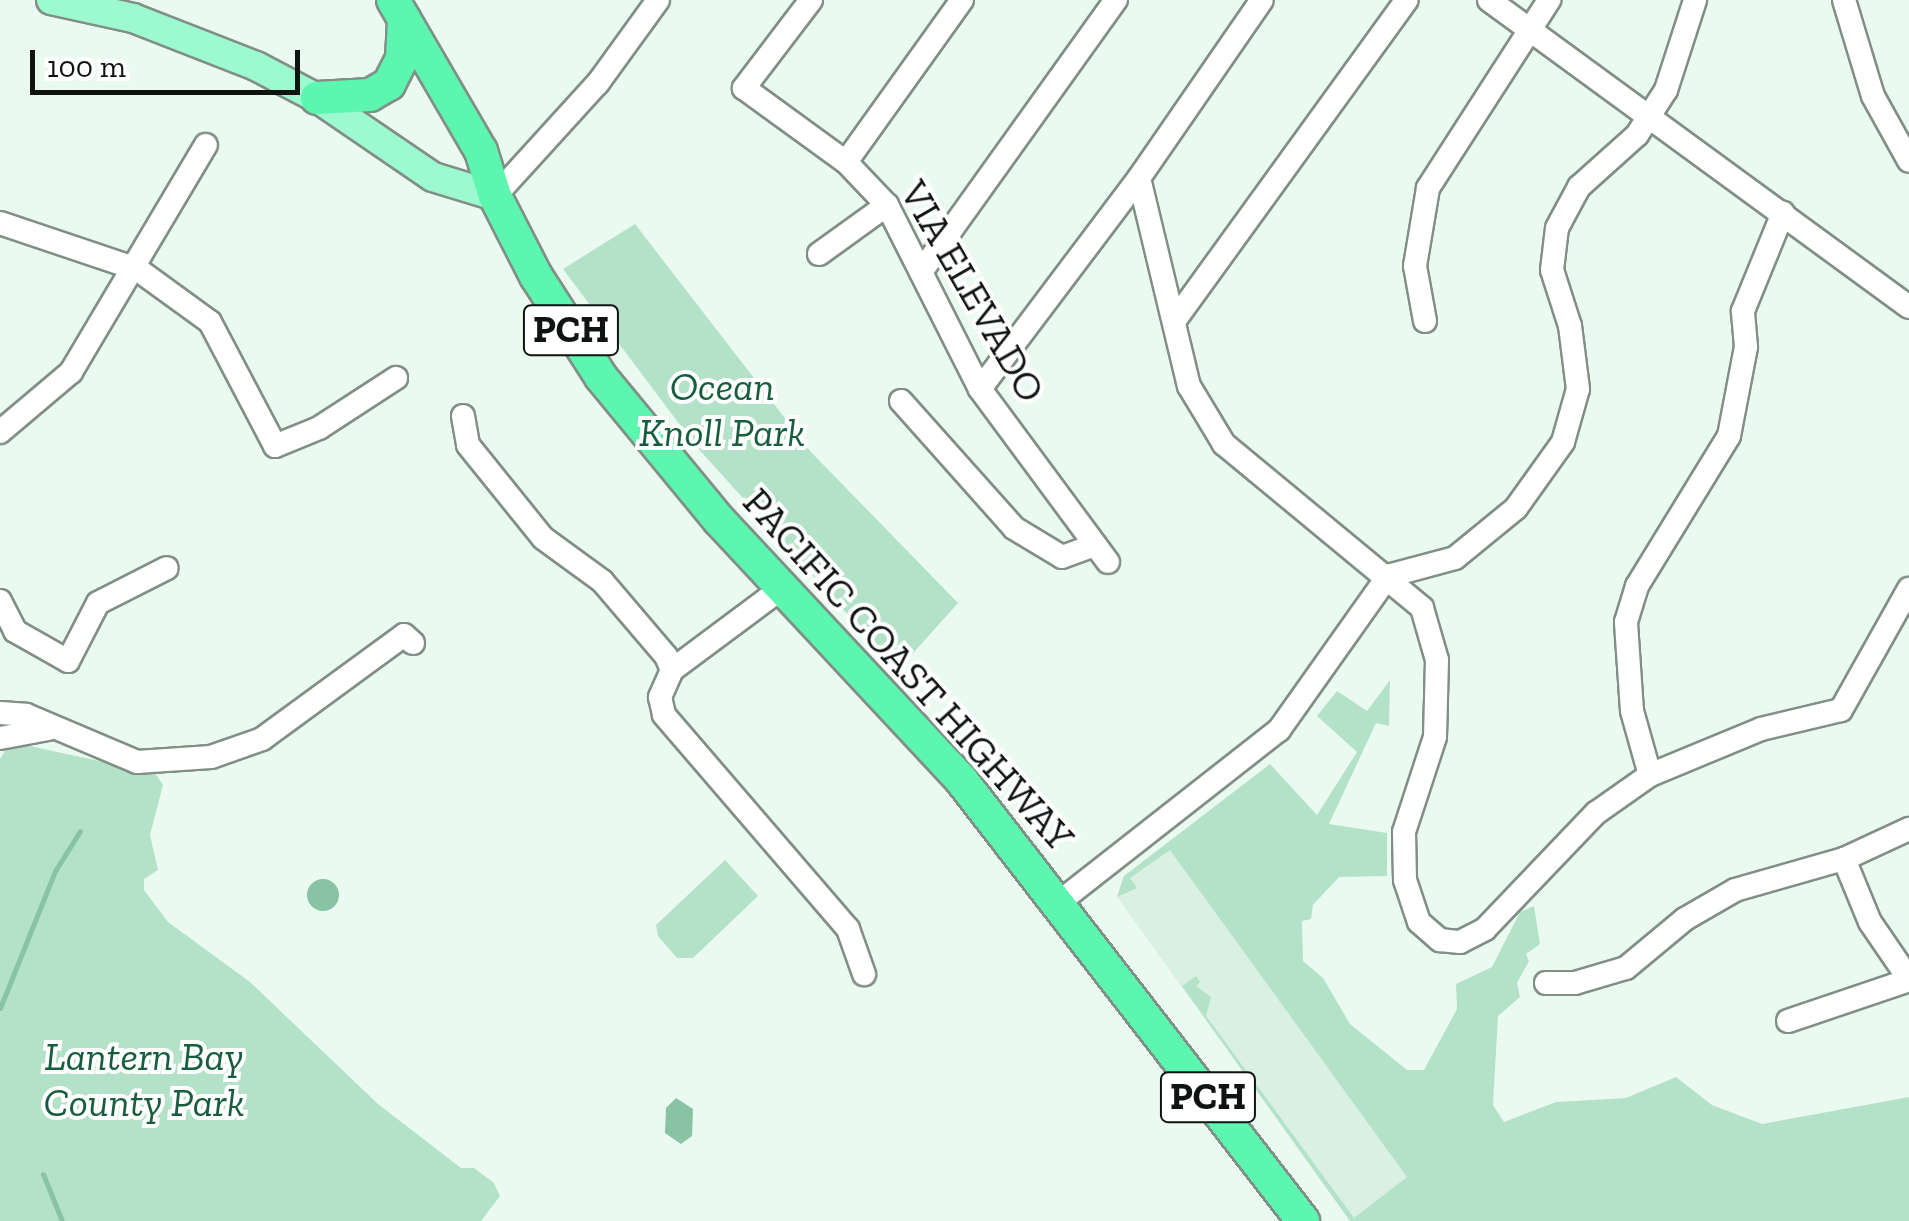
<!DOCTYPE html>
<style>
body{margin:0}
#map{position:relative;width:1909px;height:1221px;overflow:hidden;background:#ebfaf1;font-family:"Zilla Slab",serif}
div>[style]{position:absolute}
.built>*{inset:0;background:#d9f0e2}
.green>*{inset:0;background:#b4e2c8}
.water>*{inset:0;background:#88c3a3}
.round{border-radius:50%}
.stream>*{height:5px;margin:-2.5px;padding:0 2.5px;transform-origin:2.5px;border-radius:2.5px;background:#88c3a3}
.roads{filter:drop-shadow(2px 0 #818f86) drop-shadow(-2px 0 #818f86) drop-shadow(0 2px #818f86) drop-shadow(0 -2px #818f86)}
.minor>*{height:22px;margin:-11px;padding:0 11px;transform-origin:11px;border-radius:11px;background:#fff}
.major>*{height:28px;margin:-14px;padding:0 14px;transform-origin:14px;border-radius:14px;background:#9dfad0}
.highway>*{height:32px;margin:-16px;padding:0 16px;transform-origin:16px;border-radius:16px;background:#5cf6b0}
span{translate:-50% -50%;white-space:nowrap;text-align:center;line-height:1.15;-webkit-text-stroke:8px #fff;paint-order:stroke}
.shield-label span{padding:2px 8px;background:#fff;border:2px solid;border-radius:8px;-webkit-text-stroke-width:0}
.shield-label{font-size:38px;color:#0f1411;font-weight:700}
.street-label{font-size:40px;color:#0f1411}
.park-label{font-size:40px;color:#175d3f;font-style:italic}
.scale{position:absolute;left:30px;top:50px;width:270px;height:45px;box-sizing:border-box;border:5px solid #0f1411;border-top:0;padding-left:12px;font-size:30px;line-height:35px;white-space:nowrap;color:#0f1411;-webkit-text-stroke:8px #fff;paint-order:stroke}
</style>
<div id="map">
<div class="built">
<i style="clip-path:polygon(1167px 845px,1408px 1177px,1359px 1214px,1363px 1221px,1350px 1221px,1117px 897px,1124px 876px)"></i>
</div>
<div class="green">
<i style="clip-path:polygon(635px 224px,811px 452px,958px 603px,898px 670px,695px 445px,563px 269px)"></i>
<i style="clip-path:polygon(1390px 680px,1389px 726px,1376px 723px,1329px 824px,1387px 833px,1387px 876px,1339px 877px,1313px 905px,1311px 919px,1302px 921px,1303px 961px,1323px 978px,1350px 1024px,1407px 1070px,1424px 1070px,1457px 1009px,1456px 984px,1492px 967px,1520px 912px,1534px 906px,1540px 944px,1526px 954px,1529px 961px,1517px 983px,1520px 997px,1498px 1016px,1493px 1105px,1504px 1122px,1556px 1102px,1626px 1098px,1676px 1077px,1712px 1105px,1762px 1124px,1909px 1097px,1909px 1221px,1350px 1221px,1182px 986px,1196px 976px,1200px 982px,1196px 986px,1211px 997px,1206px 1016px,1354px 1218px,1407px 1177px,1170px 850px,1130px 878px,1137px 888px,1117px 897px,1124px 876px,1270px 764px,1317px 815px,1357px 752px,1317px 716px,1337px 691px,1367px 711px)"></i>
<i style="clip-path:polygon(11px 742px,155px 773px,163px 785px,150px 835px,158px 870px,144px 879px,144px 890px,168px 922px,250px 982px,378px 1104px,461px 1168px,474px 1168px,494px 1183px,500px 1196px,481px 1221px,0 1221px,0 759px)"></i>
<i style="clip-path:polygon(725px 860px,758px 896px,693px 958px,677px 958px,658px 936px,656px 925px)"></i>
</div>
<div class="water">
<i class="round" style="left:307px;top:879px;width:32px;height:32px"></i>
<i style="clip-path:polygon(676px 1098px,693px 1109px,692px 1136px,681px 1144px,665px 1133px,666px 1108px)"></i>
</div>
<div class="stream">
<i style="left:0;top:1008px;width:148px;rotate:-68.1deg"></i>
<i style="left:55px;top:871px;width:47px;rotate:-58deg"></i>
<i style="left:43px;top:1174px;width:51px;rotate:68deg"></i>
</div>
<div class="roads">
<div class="minor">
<i style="left:811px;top:0;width:111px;rotate:127.3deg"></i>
<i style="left:744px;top:88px;width:126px;rotate:36deg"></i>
<i style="left:846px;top:162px;width:59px;rotate:46.4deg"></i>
<i style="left:887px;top:205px;width:206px;rotate:63.2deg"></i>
<i style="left:980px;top:389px;width:215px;rotate:53.5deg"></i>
<i style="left:1489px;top:0;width:520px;rotate:36.17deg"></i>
<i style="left:1844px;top:0;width:100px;rotate:73.2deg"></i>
<i style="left:1873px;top:96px;width:74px;rotate:61deg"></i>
<i style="left:846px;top:162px;width:199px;rotate:-54.4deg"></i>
<i style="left:1139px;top:178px;width:214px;rotate:76.5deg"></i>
<i style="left:1189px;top:386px;width:68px;rotate:58.9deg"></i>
<i style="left:1224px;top:444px;width:257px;rotate:39.6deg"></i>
<i style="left:1422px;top:608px;width:54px;rotate:73.9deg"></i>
<i style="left:1437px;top:660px;width:77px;rotate:91.5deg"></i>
<i style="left:1435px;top:737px;width:100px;rotate:108.1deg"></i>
<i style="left:1404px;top:832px;width:48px;rotate:88.8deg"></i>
<i style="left:1405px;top:880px;width:44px;rotate:71.6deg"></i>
<i style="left:1419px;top:922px;width:28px;rotate:41deg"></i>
<i style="left:1440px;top:940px;width:20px;rotate:6deg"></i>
<i style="left:1460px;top:942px;width:28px;rotate:-27deg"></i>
<i style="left:1485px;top:929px;width:161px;rotate:-46.3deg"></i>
<i style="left:1596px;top:813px;width:66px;rotate:-35.1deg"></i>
<i style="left:1650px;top:775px;width:120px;rotate:-22.5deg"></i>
<i style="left:1761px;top:729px;width:82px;rotate:-13.4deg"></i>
<i style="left:1841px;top:710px;width:139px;rotate:-60.7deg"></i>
<i style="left:495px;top:196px;width:153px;rotate:-47.7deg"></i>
<i style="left:598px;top:83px;width:102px;rotate:-54.1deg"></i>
<i style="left:0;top:223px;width:145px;rotate:18.6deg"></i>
<i style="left:137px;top:269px;width:90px;rotate:36deg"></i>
<i style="left:210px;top:322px;width:140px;rotate:62.3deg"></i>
<i style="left:275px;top:446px;width:48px;rotate:-22.2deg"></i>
<i style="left:319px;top:428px;width:92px;rotate:-33deg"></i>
<i style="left:819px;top:254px;width:84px;rotate:-35.8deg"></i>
<i style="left:921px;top:272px;width:335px;rotate:-54.4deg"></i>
<i style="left:1175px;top:320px;width:395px;rotate:-54.1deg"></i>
<i style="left:1425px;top:321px;width:56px;rotate:-100.3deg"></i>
<i style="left:1415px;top:266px;width:79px;rotate:-80.5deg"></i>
<i style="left:1428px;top:188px;width:224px;rotate:-57.2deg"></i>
<i style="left:980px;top:389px;width:264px;rotate:-53deg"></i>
<i style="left:1139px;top:178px;width:216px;rotate:-55.4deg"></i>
<i style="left:901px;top:401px;width:170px;rotate:48.3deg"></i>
<i style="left:1014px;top:528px;width:56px;rotate:31.1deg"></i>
<i style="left:1062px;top:557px;width:35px;rotate:-20deg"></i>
<i style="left:463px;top:416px;width:29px;rotate:80deg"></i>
<i style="left:468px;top:445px;width:119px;rotate:51.1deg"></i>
<i style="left:543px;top:538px;width:73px;rotate:36.1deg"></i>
<i style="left:602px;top:581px;width:99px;rotate:49.5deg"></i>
<i style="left:666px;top:656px;width:15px;rotate:67deg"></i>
<i style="left:672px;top:670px;width:30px;rotate:114deg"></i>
<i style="left:660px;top:697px;width:18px;rotate:77deg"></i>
<i style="left:664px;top:715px;width:282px;rotate:49.3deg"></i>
<i style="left:848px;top:929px;width:48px;rotate:70.4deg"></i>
<i style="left:0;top:432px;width:93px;rotate:-40.2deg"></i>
<i style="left:71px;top:372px;width:264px;rotate:-59.3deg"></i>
<i style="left:0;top:601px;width:34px;rotate:63deg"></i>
<i style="left:15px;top:631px;width:61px;rotate:29.5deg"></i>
<i style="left:68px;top:661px;width:65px;rotate:-62.7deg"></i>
<i style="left:98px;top:603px;width:77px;rotate:-26.9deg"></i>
<i style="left:672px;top:670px;width:137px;rotate:-36.7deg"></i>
<i style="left:0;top:713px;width:26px;rotate:4deg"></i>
<i style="left:26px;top:715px;width:121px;rotate:22.9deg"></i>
<i style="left:137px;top:762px;width:74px;rotate:-3.9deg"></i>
<i style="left:211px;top:757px;width:54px;rotate:-19.4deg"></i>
<i style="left:262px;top:739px;width:176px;rotate:-36.2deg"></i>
<i style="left:404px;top:635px;width:12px;rotate:42deg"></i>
<i style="left:0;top:738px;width:49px;rotate:-10.6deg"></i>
<i style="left:1650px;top:775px;width:66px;rotate:-105.7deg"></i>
<i style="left:1632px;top:711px;width:89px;rotate:-93.9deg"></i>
<i style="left:1626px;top:622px;width:38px;rotate:-73deg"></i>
<i style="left:1637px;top:586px;width:176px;rotate:-58.5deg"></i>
<i style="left:1729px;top:436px;width:91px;rotate:-79.2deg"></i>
<i style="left:1746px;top:347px;width:36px;rotate:-95deg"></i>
<i style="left:1743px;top:311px;width:106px;rotate:-67.8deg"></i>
<i style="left:1844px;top:859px;width:68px;rotate:67.6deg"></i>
<i style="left:1870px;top:922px;width:69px;rotate:55.6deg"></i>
<i style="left:1058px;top:903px;width:281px;rotate:-38.1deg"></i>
<i style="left:1279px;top:730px;width:189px;rotate:-54.7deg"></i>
<i style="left:1388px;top:576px;width:69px;rotate:-15deg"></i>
<i style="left:1455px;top:558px;width:79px;rotate:-39.3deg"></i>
<i style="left:1516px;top:508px;width:81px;rotate:-54.5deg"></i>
<i style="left:1563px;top:442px;width:55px;rotate:-74.2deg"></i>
<i style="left:1578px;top:389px;width:64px;rotate:-97.2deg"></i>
<i style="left:1570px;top:326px;width:59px;rotate:-107.8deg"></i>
<i style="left:1552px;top:270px;width:42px;rotate:-83.2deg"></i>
<i style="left:1557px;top:228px;width:47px;rotate:-61.8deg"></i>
<i style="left:1579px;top:187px;width:78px;rotate:-41.9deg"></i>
<i style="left:1637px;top:135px;width:54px;rotate:-57.2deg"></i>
<i style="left:1666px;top:90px;width:95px;rotate:-72.1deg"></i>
<i style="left:1546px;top:983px;width:29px"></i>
<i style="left:1575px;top:983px;width:53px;rotate:-16.4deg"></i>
<i style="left:1626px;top:968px;width:77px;rotate:-39.7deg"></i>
<i style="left:1685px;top:919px;width:58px;rotate:-30.1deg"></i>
<i style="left:1735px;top:890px;width:113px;rotate:-15.9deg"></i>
<i style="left:1844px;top:859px;width:72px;rotate:-24.8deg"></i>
<i style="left:1788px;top:1021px;width:128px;rotate:-18.7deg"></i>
</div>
<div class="major">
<i style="left:51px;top:0;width:84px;rotate:12.4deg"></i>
<i style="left:133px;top:18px;width:132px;rotate:21.3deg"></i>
<i style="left:256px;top:66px;width:69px;rotate:27.7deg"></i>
<i style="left:317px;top:98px;width:140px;rotate:34.3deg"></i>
<i style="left:433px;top:177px;width:65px;rotate:17deg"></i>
</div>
<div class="highway">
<i style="left:393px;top:0;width:175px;rotate:59.8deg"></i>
<i style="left:481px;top:151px;width:47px;rotate:72.7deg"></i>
<i style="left:495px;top:196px;width:90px;rotate:62.9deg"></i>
<i style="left:536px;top:276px;width:120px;rotate:57.2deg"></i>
<i style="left:601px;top:377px;width:185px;rotate:50.5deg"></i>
<i style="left:719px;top:520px;width:357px;rotate:47deg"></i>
<i style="left:962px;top:781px;width:557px;rotate:52.22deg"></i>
<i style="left:317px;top:98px;width:53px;rotate:-3.2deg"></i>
<i style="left:370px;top:95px;width:22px;rotate:-30deg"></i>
<i style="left:389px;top:84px;width:29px;rotate:-63deg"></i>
<i style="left:402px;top:58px;width:39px;rotate:-87deg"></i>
</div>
</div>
<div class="shield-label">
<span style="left:571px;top:330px">PCH</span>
<span style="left:1208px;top:1097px">PCH</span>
</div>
<div class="street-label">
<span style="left:973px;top:291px;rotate:60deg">VIA ELEVADO</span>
<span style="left:909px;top:669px;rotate:48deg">PACIFIC COAST HIGHWAY</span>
</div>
<div class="park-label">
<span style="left:722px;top:409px">Ocean<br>Knoll Park</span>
<span style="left:144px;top:1079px">Lantern Bay<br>County Park</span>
</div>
<div class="scale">100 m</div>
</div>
